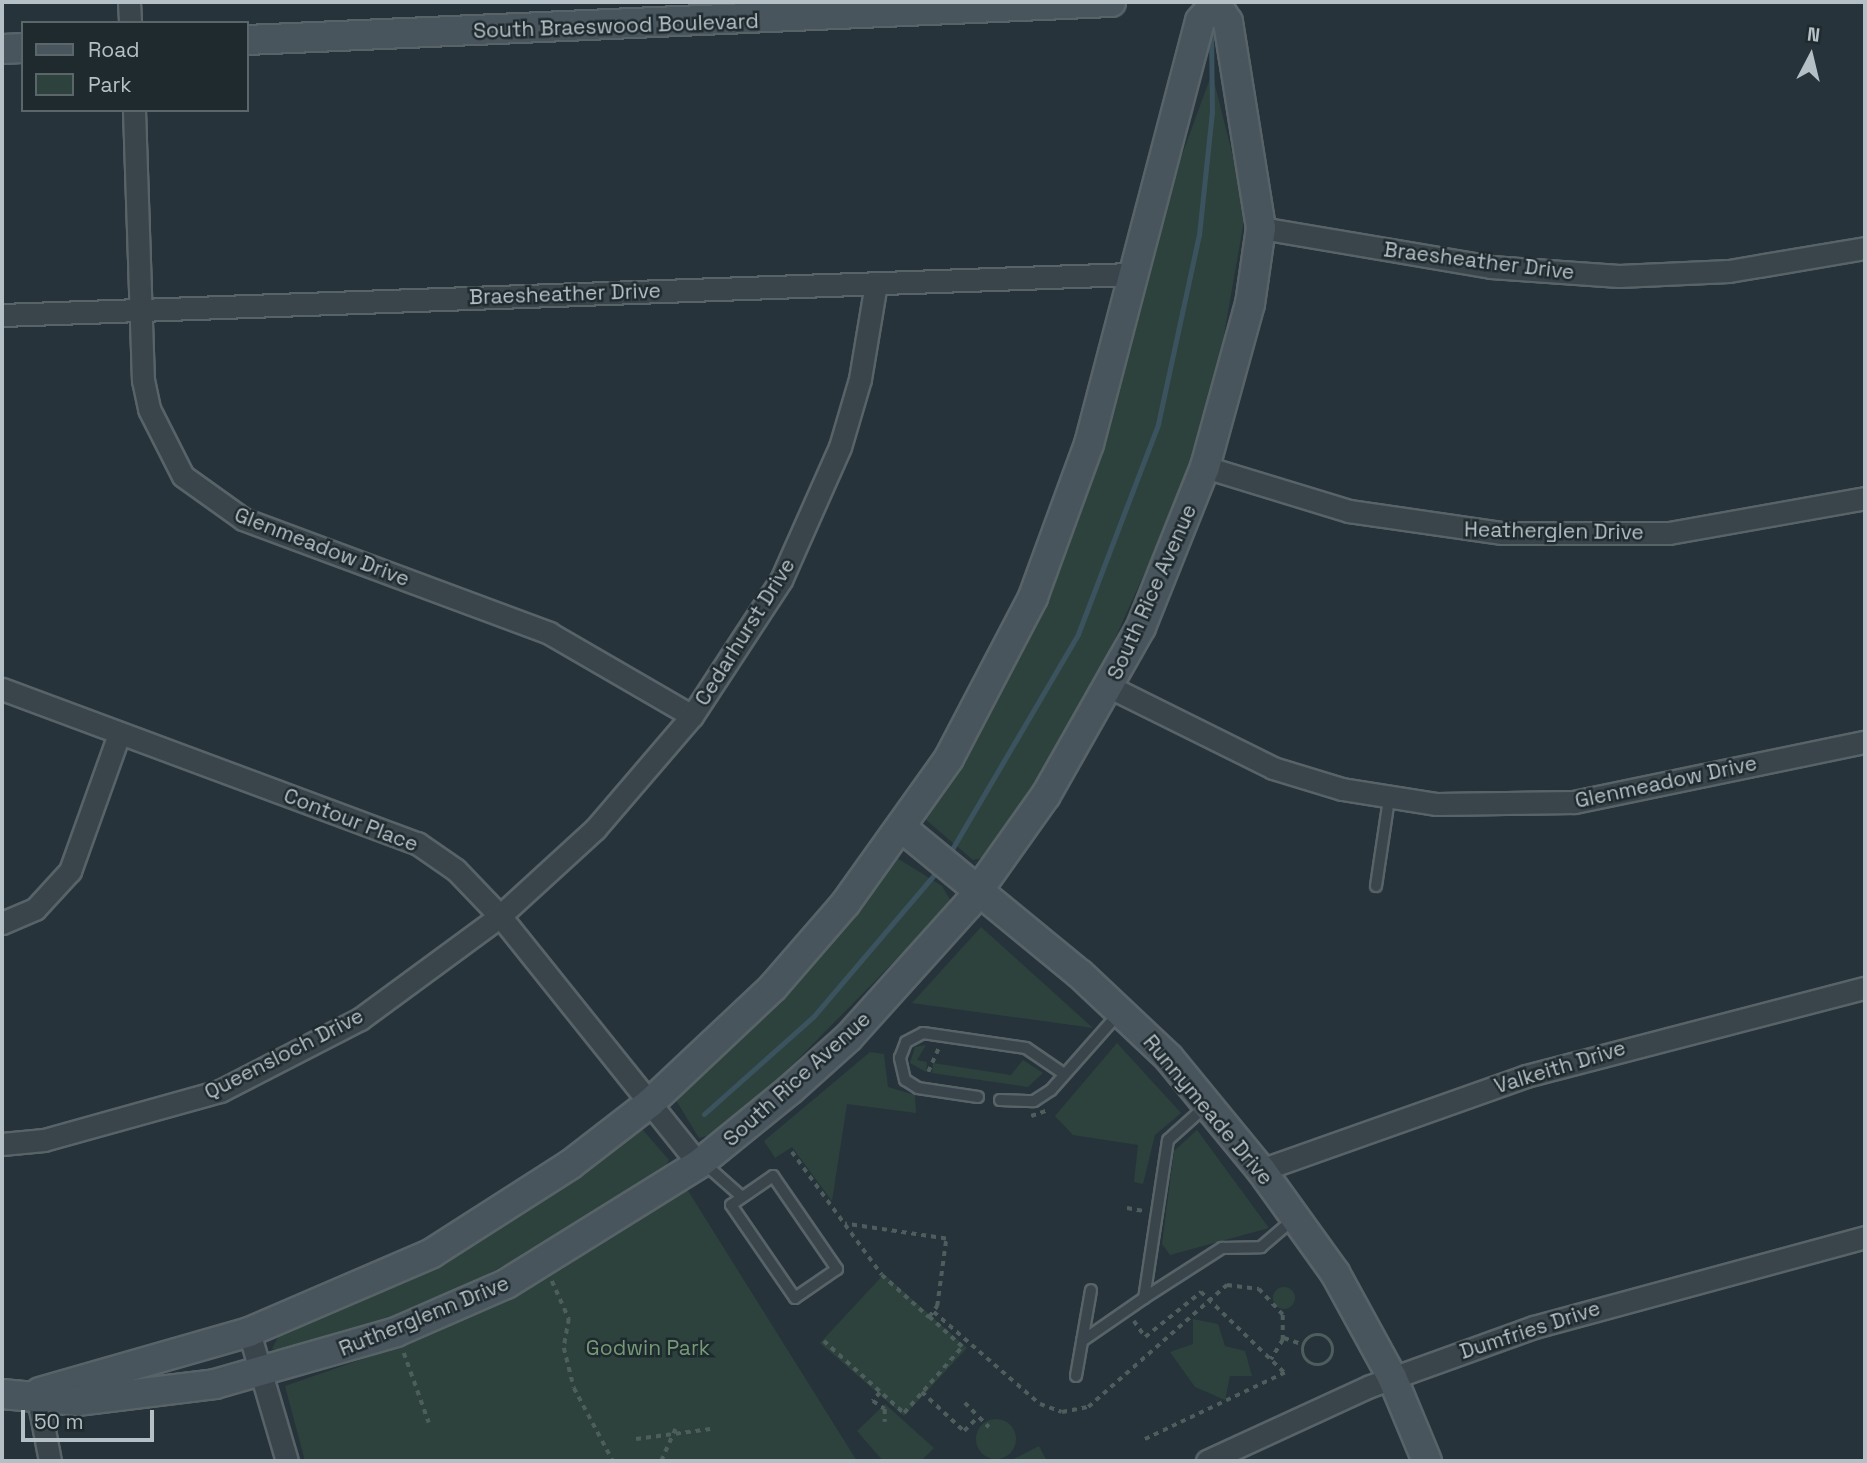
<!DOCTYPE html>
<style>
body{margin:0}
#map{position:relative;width:1867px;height:1463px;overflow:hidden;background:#26333a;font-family:"Space Grotesk",sans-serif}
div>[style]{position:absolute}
.green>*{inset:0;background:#2e423d}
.round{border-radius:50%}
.stream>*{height:5px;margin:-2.5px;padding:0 2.5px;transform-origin:2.5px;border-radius:2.5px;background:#3b535f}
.path>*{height:3.5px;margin-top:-1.75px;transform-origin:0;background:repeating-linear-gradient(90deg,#4d5e5c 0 5px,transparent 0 10px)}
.path>.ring{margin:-1.75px;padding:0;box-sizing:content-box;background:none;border:3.5px solid #4d5e5c;border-radius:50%}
.roads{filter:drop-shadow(2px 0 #586368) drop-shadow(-2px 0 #586368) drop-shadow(0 2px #586368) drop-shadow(0 -2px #586368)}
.lane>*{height:10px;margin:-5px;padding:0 5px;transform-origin:5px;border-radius:5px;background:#3a454b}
.street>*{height:21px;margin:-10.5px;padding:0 10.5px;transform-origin:10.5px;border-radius:10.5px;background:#3a454b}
.secondary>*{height:28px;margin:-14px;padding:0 14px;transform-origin:14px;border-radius:14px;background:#48555d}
span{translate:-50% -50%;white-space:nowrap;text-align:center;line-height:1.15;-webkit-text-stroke:5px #1f2a2f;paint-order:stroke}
.street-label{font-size:21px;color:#b5c0c6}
.park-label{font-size:21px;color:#769976}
.frame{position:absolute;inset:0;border:4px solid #b5c0c6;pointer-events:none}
.legend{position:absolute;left:21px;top:21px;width:228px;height:91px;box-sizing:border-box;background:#1f2a2f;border:2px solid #5b666b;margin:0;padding:9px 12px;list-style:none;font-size:21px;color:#b5c0c6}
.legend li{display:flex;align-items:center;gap:14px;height:35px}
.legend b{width:35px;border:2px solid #5b666b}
.north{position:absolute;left:1776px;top:21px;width:70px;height:70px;-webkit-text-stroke:5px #1f2a2f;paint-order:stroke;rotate:7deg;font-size:19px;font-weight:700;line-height:28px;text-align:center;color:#b5c0c6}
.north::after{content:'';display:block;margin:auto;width:24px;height:32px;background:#b5c0c6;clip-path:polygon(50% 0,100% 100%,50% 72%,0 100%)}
.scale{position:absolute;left:21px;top:1410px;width:133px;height:32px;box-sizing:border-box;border:4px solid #b5c0c6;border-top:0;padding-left:9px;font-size:21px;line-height:24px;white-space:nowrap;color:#b5c0c6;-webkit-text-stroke:5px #1f2a2f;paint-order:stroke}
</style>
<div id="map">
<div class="green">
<i style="clip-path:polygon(1212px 73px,1246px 209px,1218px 369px,1179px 497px,1083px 709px,989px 856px,973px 860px,925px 819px,1060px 571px,1095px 474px,1155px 229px)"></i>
<i style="clip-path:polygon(897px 858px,942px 886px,952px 903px,728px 1130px,699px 1138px,674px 1097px,815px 960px)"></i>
<i style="clip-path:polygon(981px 927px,1093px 1028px,912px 1003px)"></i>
<i style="clip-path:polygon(1117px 1043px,1181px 1113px,1155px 1135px,1143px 1184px,1134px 1182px,1138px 1145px,1073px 1135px,1055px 1116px)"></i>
<i style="clip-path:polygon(926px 1045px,917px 1060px,927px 1062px,926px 1072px,910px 1063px,915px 1047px)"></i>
<i style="clip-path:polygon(870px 1052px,884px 1054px,888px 1087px,915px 1095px,916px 1113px,847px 1104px,832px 1201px,792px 1147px,775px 1158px,764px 1141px)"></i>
<i style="clip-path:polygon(1023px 1060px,1043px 1073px,1028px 1087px,932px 1073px,933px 1063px,1011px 1075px)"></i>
<i style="clip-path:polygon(642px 1129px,669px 1160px,662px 1173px,603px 1213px,467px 1285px,337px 1341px,297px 1353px,272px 1349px,279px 1335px,417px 1269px)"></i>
<i style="clip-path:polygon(1197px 1130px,1269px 1228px,1170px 1255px,1162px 1244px,1174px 1151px)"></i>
<i style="clip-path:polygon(687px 1189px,857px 1461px,305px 1461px,285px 1386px,409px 1343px,507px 1298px)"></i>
<i style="clip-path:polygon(884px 1274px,967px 1348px,904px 1416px,820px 1343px)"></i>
<i class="round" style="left:1273px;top:1287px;width:22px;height:22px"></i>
<i style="clip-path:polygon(1193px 1319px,1218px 1324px,1225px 1346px,1245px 1351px,1252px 1376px,1230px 1376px,1225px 1400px,1195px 1387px,1170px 1352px,1193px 1344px)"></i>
<i style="clip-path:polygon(885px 1404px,934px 1448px,921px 1461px,883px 1461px,857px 1431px)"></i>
<i class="round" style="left:976px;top:1419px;width:40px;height:40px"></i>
<i style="clip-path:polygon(1039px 1446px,1047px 1461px,1010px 1461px)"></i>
</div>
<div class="stream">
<i style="left:948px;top:856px;width:257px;rotate:-59.6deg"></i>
<i style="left:1078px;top:634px;width:225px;rotate:-69.1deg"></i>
<i style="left:1158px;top:424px;width:193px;rotate:-77.8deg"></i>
<i style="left:1199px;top:235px;width:124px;rotate:-84deg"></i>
<i style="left:1212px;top:112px;width:83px;rotate:-90.7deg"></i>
<i style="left:704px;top:1114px;width:146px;rotate:-41.7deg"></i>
<i style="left:813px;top:1017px;width:193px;rotate:-49.6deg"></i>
</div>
<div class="path">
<i style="left:928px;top:1072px;width:27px;rotate:-66deg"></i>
<i style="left:1031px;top:1116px;width:18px;rotate:-19deg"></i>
<i style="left:792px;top:1152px;width:152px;rotate:53.8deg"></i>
<i style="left:882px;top:1275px;width:63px;rotate:41.8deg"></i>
<i style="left:929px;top:1317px;width:14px;rotate:-54deg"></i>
<i style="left:937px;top:1306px;width:68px;rotate:-82.3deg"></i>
<i style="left:946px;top:1239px;width:102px;rotate:-171.6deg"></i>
<i style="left:1127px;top:1208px;width:17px;rotate:10deg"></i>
<i style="left:552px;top:1281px;width:42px;rotate:65.9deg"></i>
<i style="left:569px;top:1319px;width:29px;rotate:100deg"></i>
<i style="left:564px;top:1348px;width:41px;rotate:76deg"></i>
<i style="left:574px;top:1388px;width:83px;rotate:61.9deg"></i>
<i style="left:934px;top:1312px;width:140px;rotate:41deg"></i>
<i style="left:1040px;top:1404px;width:23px;rotate:20deg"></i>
<i style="left:1062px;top:1412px;width:26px;rotate:-11deg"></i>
<i style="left:1088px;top:1407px;width:185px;rotate:-41.3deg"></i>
<i style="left:1227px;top:1285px;width:32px;rotate:7deg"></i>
<i style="left:1259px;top:1289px;width:35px;rotate:47deg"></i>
<i style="left:1283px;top:1315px;width:25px;rotate:90deg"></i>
<i style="left:1283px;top:1340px;width:23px;rotate:121deg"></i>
<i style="left:1134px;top:1321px;width:19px;rotate:55deg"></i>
<i style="left:1145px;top:1337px;width:72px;rotate:-38.8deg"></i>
<i style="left:1201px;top:1292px;width:117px;rotate:44deg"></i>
<i style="left:1285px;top:1373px;width:156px;rotate:154.6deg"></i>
<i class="ring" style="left:1303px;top:1335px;width:26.5px;height:26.5px"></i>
<i style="left:1284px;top:1338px;width:21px;rotate:19deg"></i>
<i style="left:824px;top:1341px;width:108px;rotate:42deg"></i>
<i style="left:904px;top:1413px;width:88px;rotate:-48.7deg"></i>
<i style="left:962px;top:1347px;width:45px;rotate:-137.7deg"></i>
<i style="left:404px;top:1353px;width:74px;rotate:70.3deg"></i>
<i style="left:922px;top:1392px;width:57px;rotate:42.9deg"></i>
<i style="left:964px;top:1431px;width:17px;rotate:-45deg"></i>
<i style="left:880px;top:1393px;width:11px;rotate:131deg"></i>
<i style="left:873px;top:1401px;width:14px;rotate:34deg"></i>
<i style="left:885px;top:1409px;width:13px;rotate:90deg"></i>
<i style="left:965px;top:1403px;width:34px;rotate:45deg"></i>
<i style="left:636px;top:1439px;width:75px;rotate:-7.7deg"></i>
<i style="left:661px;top:1461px;width:35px;rotate:-66deg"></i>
</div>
<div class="roads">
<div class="lane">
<i style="left:1376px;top:886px;width:88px;rotate:-81.5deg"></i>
<i style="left:978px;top:1097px;width:61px;rotate:-171.5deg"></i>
<i style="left:918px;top:1088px;width:15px;rotate:-148deg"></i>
<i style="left:905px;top:1080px;width:23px;rotate:-103deg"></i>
<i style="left:900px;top:1058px;width:17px;rotate:-69deg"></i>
<i style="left:906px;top:1042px;width:19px;rotate:-28deg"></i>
<i style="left:923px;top:1033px;width:104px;rotate:8.3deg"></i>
<i style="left:1026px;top:1048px;width:46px;rotate:34.4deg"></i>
<i style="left:1000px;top:1100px;width:34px;rotate:2deg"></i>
<i style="left:1034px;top:1101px;width:20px;rotate:-33deg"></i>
<i style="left:1051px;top:1090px;width:104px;rotate:-48.5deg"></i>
<i style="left:1207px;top:1105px;width:52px;rotate:138.1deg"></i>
<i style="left:1168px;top:1140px;width:160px;rotate:98.6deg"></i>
<i style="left:1144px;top:1298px;width:93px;rotate:-32.7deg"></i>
<i style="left:1222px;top:1248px;width:39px;rotate:-1deg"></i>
<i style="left:1261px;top:1247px;width:45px;rotate:-40.5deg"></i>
<i style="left:706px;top:1165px;width:48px;rotate:41.6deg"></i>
<i style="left:773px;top:1176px;width:113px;rotate:55.5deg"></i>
<i style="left:837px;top:1269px;width:51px;rotate:145.4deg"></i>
<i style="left:795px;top:1298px;width:113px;rotate:-124.5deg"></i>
<i style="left:731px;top:1205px;width:51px;rotate:-34.6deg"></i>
<i style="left:1082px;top:1341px;width:75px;rotate:-34.7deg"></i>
<i style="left:1076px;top:1376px;width:87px;rotate:-80.1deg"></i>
</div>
<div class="street">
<i style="left:129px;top:2px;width:21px;rotate:87deg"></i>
<i style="left:134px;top:110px;width:270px;rotate:88.1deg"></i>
<i style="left:143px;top:380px;width:30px;rotate:78deg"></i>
<i style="left:149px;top:409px;width:75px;rotate:63.1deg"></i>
<i style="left:183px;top:476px;width:74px;rotate:35.6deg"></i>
<i style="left:243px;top:519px;width:327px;rotate:20.4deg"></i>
<i style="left:549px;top:633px;width:165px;rotate:30.1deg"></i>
<i style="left:1261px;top:228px;width:233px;rotate:9.6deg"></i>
<i style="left:1491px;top:267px;width:128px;rotate:4deg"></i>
<i style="left:1619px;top:276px;width:110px;rotate:-2.6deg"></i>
<i style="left:1729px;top:271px;width:138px;rotate:-9.6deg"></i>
<i style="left:2px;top:315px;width:1128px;rotate:-2.08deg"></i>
<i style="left:1205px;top:467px;width:151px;rotate:17deg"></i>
<i style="left:1349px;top:511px;width:155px;rotate:8.2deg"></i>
<i style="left:1502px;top:533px;width:167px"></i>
<i style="left:1669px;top:533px;width:199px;rotate:-10.1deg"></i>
<i style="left:1110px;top:687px;width:182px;rotate:26.4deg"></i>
<i style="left:1273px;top:768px;width:72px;rotate:16.9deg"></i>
<i style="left:1342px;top:789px;width:96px;rotate:9deg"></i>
<i style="left:1437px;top:804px;width:137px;rotate:-0.8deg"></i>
<i style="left:1574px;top:802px;width:297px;rotate:-11.7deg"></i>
<i style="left:2px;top:689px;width:443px;rotate:20.4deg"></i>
<i style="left:417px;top:843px;width:47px;rotate:34.7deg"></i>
<i style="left:456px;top:870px;width:64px;rotate:46.3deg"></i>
<i style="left:500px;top:916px;width:318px;rotate:51.3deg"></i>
<i style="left:2px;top:923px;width:36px;rotate:-23deg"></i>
<i style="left:35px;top:909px;width:52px;rotate:-47.4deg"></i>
<i style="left:70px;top:871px;width:145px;rotate:-70.3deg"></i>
<i style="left:2px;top:1144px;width:42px;rotate:-5.4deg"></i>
<i style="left:44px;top:1140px;width:183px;rotate:-15.6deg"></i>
<i style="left:220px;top:1091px;width:157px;rotate:-27.2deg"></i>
<i style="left:360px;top:1019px;width:174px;rotate:-36.3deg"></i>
<i style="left:500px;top:916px;width:129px;rotate:-42.5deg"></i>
<i style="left:595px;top:829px;width:149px;rotate:-49.4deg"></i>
<i style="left:692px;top:716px;width:163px;rotate:-56.8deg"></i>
<i style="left:781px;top:580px;width:145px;rotate:-66.1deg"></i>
<i style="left:840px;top:447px;width:71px;rotate:-73.6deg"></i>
<i style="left:860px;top:379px;width:97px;rotate:-80.5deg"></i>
<i style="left:1261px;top:1170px;width:281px;rotate:-19.5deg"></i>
<i style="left:1526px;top:1076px;width:350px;rotate:-14.6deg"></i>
<i style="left:249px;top:1332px;width:134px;rotate:73.6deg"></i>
<i style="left:37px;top:1393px;width:69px;rotate:79.2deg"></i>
<i style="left:1207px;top:1461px;width:179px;rotate:-24.7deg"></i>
<i style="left:1370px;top:1386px;width:174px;rotate:-19.8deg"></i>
<i style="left:1534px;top:1327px;width:343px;rotate:-15.2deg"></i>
</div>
<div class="secondary">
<i style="left:247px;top:40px;width:865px;rotate:-2.52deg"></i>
<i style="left:2px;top:49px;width:21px;rotate:-3deg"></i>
<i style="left:902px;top:828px;width:230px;rotate:39.4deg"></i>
<i style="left:1080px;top:974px;width:122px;rotate:43.3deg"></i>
<i style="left:1169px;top:1058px;width:145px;rotate:50.6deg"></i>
<i style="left:1261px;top:1170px;width:127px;rotate:54.3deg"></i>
<i style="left:1335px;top:1273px;width:119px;rotate:61.3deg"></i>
<i style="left:1392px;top:1377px;width:91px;rotate:67.4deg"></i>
<i style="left:40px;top:1392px;width:217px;rotate:-16deg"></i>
<i style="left:249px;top:1332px;width:199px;rotate:-23.3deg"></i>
<i style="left:432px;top:1253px;width:165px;rotate:-32.6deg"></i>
<i style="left:571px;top:1164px;width:100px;rotate:-37.7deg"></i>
<i style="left:650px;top:1103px;width:169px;rotate:-43.3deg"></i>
<i style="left:773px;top:987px;width:110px;rotate:-49.1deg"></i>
<i style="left:845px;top:904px;width:179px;rotate:-54.5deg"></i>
<i style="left:949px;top:758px;width:182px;rotate:-62.4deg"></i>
<i style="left:1033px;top:597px;width:163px;rotate:-69.9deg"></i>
<i style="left:1089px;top:444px;width:437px;rotate:-75.3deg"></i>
<i style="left:1200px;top:21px;width:23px;rotate:-49deg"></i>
<i style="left:2px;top:1394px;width:75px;rotate:5.3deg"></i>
<i style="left:77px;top:1401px;width:139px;rotate:-7deg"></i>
<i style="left:215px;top:1384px;width:188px;rotate:-16deg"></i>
<i style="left:396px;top:1332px;width:120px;rotate:-23.6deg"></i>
<i style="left:506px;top:1284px;width:227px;rotate:-31.9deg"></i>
<i style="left:699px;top:1164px;width:117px;rotate:-39.1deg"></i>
<i style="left:790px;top:1090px;width:79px;rotate:-41.9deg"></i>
<i style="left:849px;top:1037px;width:178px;rotate:-48deg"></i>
<i style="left:968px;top:905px;width:135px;rotate:-54.7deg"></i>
<i style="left:1046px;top:795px;width:193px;rotate:-60.5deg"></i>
<i style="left:1141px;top:627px;width:172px;rotate:-68.2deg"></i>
<i style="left:1205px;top:467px;width:169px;rotate:-74.6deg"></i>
<i style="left:1250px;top:304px;width:77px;rotate:-81.8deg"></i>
<i style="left:1261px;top:228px;width:209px;rotate:-99.1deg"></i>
<i style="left:1228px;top:22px;width:24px;rotate:-123deg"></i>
</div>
</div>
<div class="street-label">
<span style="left:616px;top:26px;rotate:-2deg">South Braeswood Boulevard</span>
<span style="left:1479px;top:261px;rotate:7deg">Braesheather Drive</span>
<span style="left:565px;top:294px;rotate:-2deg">Braesheather Drive</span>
<span style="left:1554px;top:531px;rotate:1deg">Heatherglen Drive</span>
<span style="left:322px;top:547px;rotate:21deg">Glenmeadow Drive</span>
<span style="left:1152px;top:592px;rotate:-66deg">South Rice Avenue</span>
<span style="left:745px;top:632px;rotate:-58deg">Cedarhurst Drive</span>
<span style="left:1666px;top:782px;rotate:-12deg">Glenmeadow Drive</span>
<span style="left:351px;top:820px;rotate:21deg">Contour Place</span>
<span style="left:284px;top:1054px;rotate:-27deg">Queensloch Drive</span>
<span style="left:1560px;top:1067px;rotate:-17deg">Valkeith Drive</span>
<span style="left:797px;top:1079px;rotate:-42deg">South Rice Avenue</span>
<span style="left:1208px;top:1110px;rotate:50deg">Runnymeade Drive</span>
<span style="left:424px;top:1316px;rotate:-22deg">Rutherglenn Drive</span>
<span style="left:1530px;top:1330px;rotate:-18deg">Dumfries Drive</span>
</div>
<div class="park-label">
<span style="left:648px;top:1348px">Godwin Park</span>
</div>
<div class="frame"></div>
<ul class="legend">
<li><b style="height:9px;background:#48555d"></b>Road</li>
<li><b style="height:19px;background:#2e423d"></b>Park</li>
</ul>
<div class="north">N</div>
<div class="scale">50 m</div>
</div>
